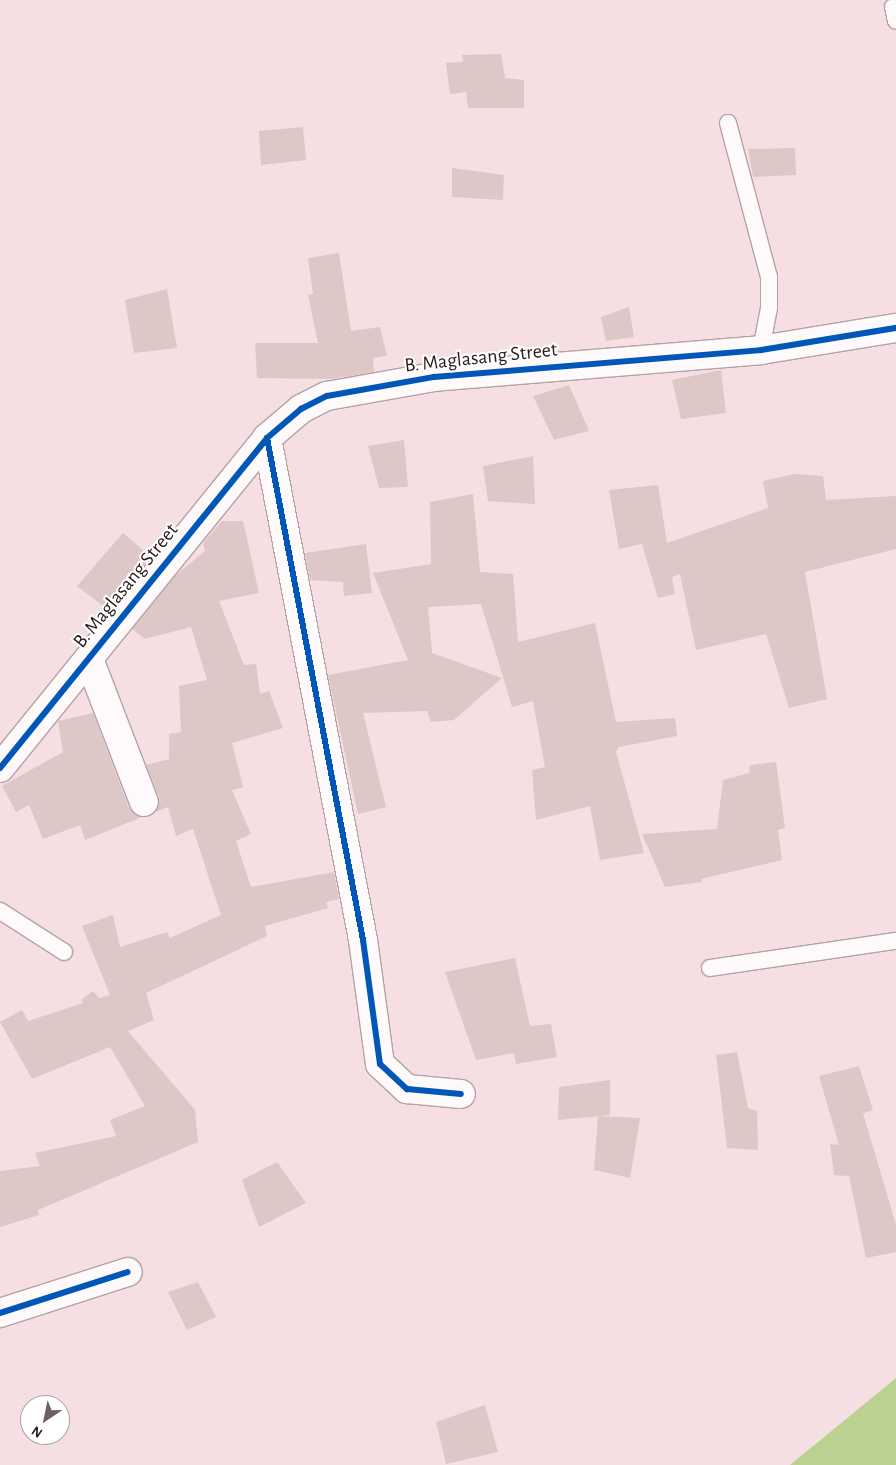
<!DOCTYPE html>
<style>
body{margin:0}
#map{position:relative;width:896px;height:1465px;overflow:hidden;background:#f5dfe2;font-family:"Alegreya Sans",sans-serif}
div>[style]{position:absolute}
.water>*{inset:0;background:#bbd191}
.building>*{inset:0;background:#ddc7c7}
.roads{filter:drop-shadow(1px 0 #b5a2a5) drop-shadow(-1px 0 #b5a2a5) drop-shadow(0 1px #b5a2a5) drop-shadow(0 -1px #b5a2a5)}
.lane>*{height:16px;margin:-8px;padding:0 8px;transform-origin:8px;border-radius:8px;background:#fefafb}
.street>*{height:28px;margin:-14px;padding:0 14px;transform-origin:14px;border-radius:14px;background:#fefafb}
.cycleway>*{height:6px;margin:-3px;padding:0 3px;transform-origin:3px;border-radius:3px;background:#0057b8}
span{translate:-50% -50%;white-space:nowrap;text-align:center;line-height:1.15;-webkit-text-stroke:4px #fff;paint-order:stroke}
.street-label{font-size:20px;color:#29191b}
.north{position:absolute;left:20px;top:1395px;width:50px;height:50px;box-sizing:border-box;background:#fff;border:1px solid #a9a3a4;border-radius:50%;rotate:214deg;font-size:14px;font-weight:700;line-height:20px;text-align:center;color:#29191b}
.north::after{content:'';display:block;margin:auto;width:18px;height:22px;background:#705e61;clip-path:polygon(50% 0,100% 100%,50% 72%,0 100%)}
</style>
<div id="map">
<div class="water">
<i style="clip-path:polygon(896px 1378px,896px 1465px,790px 1465px)"></i>
</div>
<div class="building">
<i style="clip-path:polygon(501px 54px,505px 78px,524px 80px,524px 108px,468px 108px,466px 92px,450px 94px,446px 63px,463px 62px,462px 55px)"></i>
<i style="clip-path:polygon(303px 127px,306px 160px,261px 165px,259px 131px)"></i>
<i style="clip-path:polygon(795px 148px,796px 175px,753px 177px,748px 149px)"></i>
<i style="clip-path:polygon(452px 168px,504px 175px,503px 200px,452px 197px)"></i>
<i style="clip-path:polygon(339px 253px,351px 331px,380px 327px,387px 356px,373px 358px,374px 372px,331px 379px,257px 378px,255px 343px,318px 343px,308px 295px,313px 294px,308px 258px)"></i>
<i style="clip-path:polygon(167px 289px,177px 348px,134px 353px,125px 300px)"></i>
<i style="clip-path:polygon(629px 307px,634px 337px,606px 341px,601px 317px)"></i>
<i style="clip-path:polygon(721px 370px,726px 413px,681px 419px,672px 380px)"></i>
<i style="clip-path:polygon(569px 385px,589px 431px,554px 440px,533px 396px)"></i>
<i style="clip-path:polygon(404px 440px,408px 487px,379px 488px,368px 446px)"></i>
<i style="clip-path:polygon(533px 456px,535px 504px,488px 501px,483px 466px)"></i>
<i style="clip-path:polygon(794px 474px,823px 476px,826px 500px,896px 496px,896px 549px,805px 572px,827px 699px,789px 708px,766px 634px,696px 650px,680px 574px,672px 577px,675px 594px,658px 598px,642px 544px,619px 549px,609px 490px,658px 485px,667px 543px,768px 508px,763px 481px)"></i>
<i style="clip-path:polygon(473px 494px,480px 572px,513px 574px,518px 642px,595px 623px,616px 722px,675px 718px,677px 736px,619px 747px,616px 752px,644px 853px,600px 860px,590px 806px,536px 820px,532px 770px,545px 767px,533px 701px,512px 707px,481px 604px,428px 607px,432px 653px,502px 678px,454px 720px,431px 722px,427px 711px,363px 713px,386px 807px,358px 814px,328px 675px,408px 660px,373px 573px,431px 564px,430px 502px)"></i>
<i style="clip-path:polygon(222px 521px,243px 521px,259px 593px,219px 601px,244px 665px,256px 664px,260px 694px,269px 691px,283px 728px,232px 743px,243px 787px,232px 790px,251px 834px,236px 841px,251px 887px,334px 872px,339px 899px,326px 902px,328px 908px,265px 926px,267px 936px,146px 993px,154px 1020px,128px 1031px,195px 1110px,198px 1142px,38px 1210px,39px 1215px,0 1227px,0 1171px,40px 1166px,35px 1153px,116px 1136px,110px 1120px,145px 1106px,110px 1047px,32px 1079px,0 1022px,22px 1010px,28px 1021px,83px 1003px,81px 1000px,93px 991px,99px 998px,110px 995px,82px 926px,113px 915px,120px 947px,167px 932px,170px 938px,221px 915px,193px 829px,176px 836px,168px 807px,156px 812px,159px 797px,146px 765px,169px 759px,169px 734px,181px 732px,179px 686px,207px 680px,191px 627px,145px 639px,132px 629px,176px 575px,205px 551px,203px 543px)"></i>
<i style="clip-path:polygon(123px 533px,151px 557px,108px 610px,77px 586px)"></i>
<i style="clip-path:polygon(366px 544px,372px 593px,344px 596px,343px 582px,310px 580px,305px 553px)"></i>
<i style="clip-path:polygon(93px 713px,129px 808px,142px 817px,85px 840px,80px 825px,43px 839px,29px 805px,16px 812px,2px 786px,63px 752px,58px 721px)"></i>
<i style="clip-path:polygon(776px 762px,785px 828px,778px 830px,782px 860px,701px 879px,702px 882px,665px 887px,642px 834px,717px 829px,723px 780px,749px 773px,750px 765px)"></i>
<i style="clip-path:polygon(515px 958px,530px 1026px,551px 1024px,557px 1057px,516px 1064px,514px 1053px,476px 1060px,445px 972px)"></i>
<i style="clip-path:polygon(737px 1052px,748px 1108px,757px 1111px,758px 1150px,727px 1148px,716px 1055px)"></i>
<i style="clip-path:polygon(859px 1066px,873px 1110px,863px 1113px,896px 1225px,896px 1252px,866px 1258px,849px 1176px,834px 1175px,830px 1144px,839px 1145px,819px 1076px)"></i>
<i style="clip-path:polygon(610px 1080px,610px 1115px,558px 1120px,559px 1087px)"></i>
<i style="clip-path:polygon(598px 1116px,640px 1118px,630px 1178px,594px 1170px)"></i>
<i style="clip-path:polygon(277px 1162px,306px 1203px,259px 1227px,242px 1180px)"></i>
<i style="clip-path:polygon(198px 1282px,216px 1317px,187px 1330px,168px 1292px)"></i>
<i style="clip-path:polygon(485px 1405px,498px 1452px,446px 1464px,436px 1422px)"></i>
</div>
<div class="roads">
<div class="lane">
<i style="left:893px;top:7px;width:14px;rotate:78deg"></i>
<i style="left:728px;top:123px;width:159px;rotate:75.1deg"></i>
<i style="left:769px;top:277px;width:31px;rotate:90deg"></i>
<i style="left:769px;top:308px;width:43px;rotate:100.8deg"></i>
<i style="left:0;top:911px;width:76px;rotate:32.6deg"></i>
<i style="left:710px;top:968px;width:188px;rotate:-8.3deg"></i>
</div>
<div class="street">
<i style="left:267px;top:438px;width:511px;rotate:79.17deg"></i>
<i style="left:363px;top:940px;width:125px;rotate:82.2deg"></i>
<i style="left:380px;top:1064px;width:37px;rotate:43deg"></i>
<i style="left:407px;top:1089px;width:54px;rotate:5.3deg"></i>
<i style="left:89px;top:659px;width:153px;rotate:69deg"></i>
<i style="left:0;top:768px;width:424px;rotate:-51deg"></i>
<i style="left:267px;top:438px;width:45px;rotate:-40.5deg"></i>
<i style="left:301px;top:409px;width:29px;rotate:-27deg"></i>
<i style="left:327px;top:396px;width:109px;rotate:-10.1deg"></i>
<i style="left:434px;top:377px;width:328px;rotate:-4.7deg"></i>
<i style="left:761px;top:350px;width:137px;rotate:-9.3deg"></i>
<i style="left:0;top:1313px;width:134px;rotate:-17.8deg"></i>
</div>
</div>
<div class="cycleway">
<i style="left:267px;top:438px;width:511px;rotate:79.17deg"></i>
<i style="left:363px;top:940px;width:125px;rotate:82.2deg"></i>
<i style="left:380px;top:1064px;width:37px;rotate:43deg"></i>
<i style="left:407px;top:1089px;width:54px;rotate:5.3deg"></i>
<i style="left:0;top:768px;width:424px;rotate:-51deg"></i>
<i style="left:267px;top:438px;width:45px;rotate:-40.5deg"></i>
<i style="left:301px;top:409px;width:29px;rotate:-27deg"></i>
<i style="left:327px;top:396px;width:109px;rotate:-10.1deg"></i>
<i style="left:434px;top:377px;width:328px;rotate:-4.7deg"></i>
<i style="left:761px;top:350px;width:137px;rotate:-9.3deg"></i>
<i style="left:0;top:1313px;width:134px;rotate:-17.8deg"></i>
</div>
<div class="street-label">
<span style="left:481px;top:358px;rotate:-6deg">B. Maglasang Street</span>
<span style="left:126px;top:586px;rotate:-51deg">B. Maglasang Street</span>
</div>
<div class="north">N</div>
</div>
